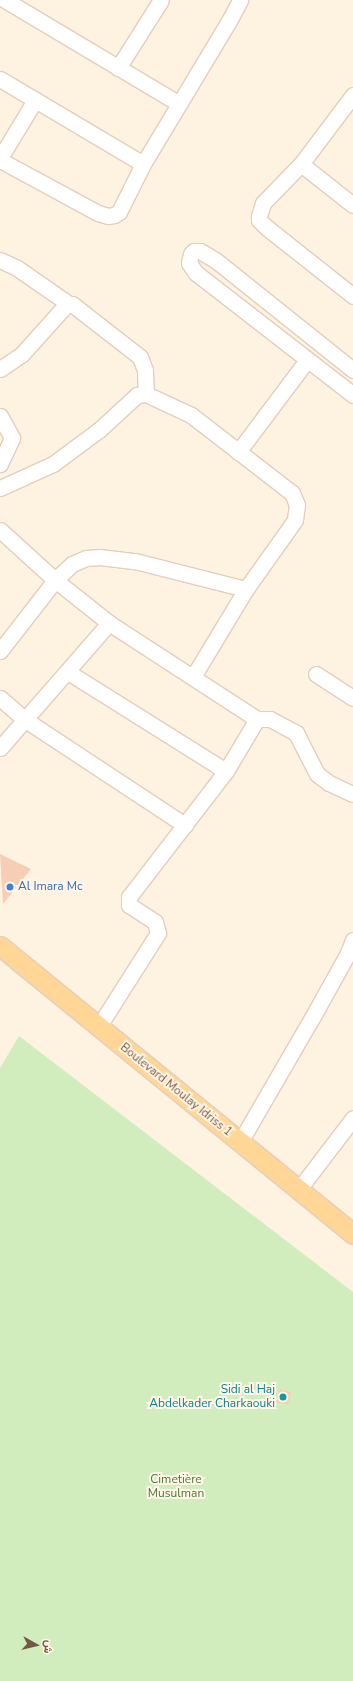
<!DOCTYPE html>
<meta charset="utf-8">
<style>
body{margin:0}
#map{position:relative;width:353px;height:1681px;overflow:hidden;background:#fef2e0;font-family:"Nunito Sans",Vazirmatn,sans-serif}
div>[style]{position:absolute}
.green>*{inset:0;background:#d2edbd}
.building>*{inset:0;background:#f6ceb5}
.roads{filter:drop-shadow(1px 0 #e3cebb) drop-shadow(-1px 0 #e3cebb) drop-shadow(0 1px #e3cebb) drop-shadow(0 -1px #e3cebb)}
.minor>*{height:15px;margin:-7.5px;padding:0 7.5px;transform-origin:7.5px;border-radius:7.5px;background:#fff}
.major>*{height:19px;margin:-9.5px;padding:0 9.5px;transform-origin:9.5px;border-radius:9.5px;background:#ffd696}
.dots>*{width:11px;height:11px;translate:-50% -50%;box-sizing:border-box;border:2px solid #fff6e8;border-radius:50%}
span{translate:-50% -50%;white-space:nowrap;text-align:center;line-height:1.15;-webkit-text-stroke:4px #fff6e8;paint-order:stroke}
.shop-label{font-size:12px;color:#366cbe}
.left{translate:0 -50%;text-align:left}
.street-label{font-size:12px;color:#785645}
.culture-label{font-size:12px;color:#0d838f}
.right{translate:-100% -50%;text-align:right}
.park-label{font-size:12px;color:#4d7939}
.north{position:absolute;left:16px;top:1625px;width:40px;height:40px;-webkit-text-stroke:3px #fff6e8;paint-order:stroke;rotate:98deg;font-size:11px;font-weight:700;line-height:16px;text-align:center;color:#785645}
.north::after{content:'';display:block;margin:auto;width:14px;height:18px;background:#785645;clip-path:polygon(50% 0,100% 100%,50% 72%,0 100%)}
</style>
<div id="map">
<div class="green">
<i style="clip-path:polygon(19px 1036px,353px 1292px,353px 1681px,0 1681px,0 1068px)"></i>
</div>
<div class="building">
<i style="clip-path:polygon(0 854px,31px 869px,3px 904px)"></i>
<i style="clip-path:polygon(279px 1389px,291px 1392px,288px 1405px,276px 1402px)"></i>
</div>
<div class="roads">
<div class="minor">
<i style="left:5px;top:0;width:201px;rotate:30.8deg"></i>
<i style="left:118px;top:68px;width:80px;rotate:-57.7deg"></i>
<i style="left:0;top:79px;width:166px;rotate:30.7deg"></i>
<i style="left:353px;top:95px;width:86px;rotate:127deg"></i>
<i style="left:301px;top:164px;width:54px;rotate:134.3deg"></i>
<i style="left:263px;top:203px;width:14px;rotate:107deg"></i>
<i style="left:259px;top:216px;width:4px;rotate:90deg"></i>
<i style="left:259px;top:220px;width:10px;rotate:45deg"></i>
<i style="left:266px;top:227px;width:111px;rotate:38.4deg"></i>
<i style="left:0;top:158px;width:68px;rotate:-58.9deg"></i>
<i style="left:0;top:160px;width:111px;rotate:28.4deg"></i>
<i style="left:98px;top:213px;width:10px;rotate:17deg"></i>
<i style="left:108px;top:216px;width:6px;rotate:-9deg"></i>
<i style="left:114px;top:215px;width:6px;rotate:-31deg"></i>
<i style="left:119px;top:212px;width:54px;rotate:-63.4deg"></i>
<i style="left:143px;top:164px;width:167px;rotate:-59deg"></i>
<i style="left:229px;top:21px;width:24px;rotate:-62deg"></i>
<i style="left:301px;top:164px;width:66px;rotate:38.3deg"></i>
<i style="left:0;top:260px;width:19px;rotate:25deg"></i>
<i style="left:17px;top:268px;width:63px;rotate:34.7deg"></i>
<i style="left:0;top:369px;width:27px;rotate:-34deg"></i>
<i style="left:22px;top:354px;width:66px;rotate:-48.1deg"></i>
<i style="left:66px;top:305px;width:6px;rotate:-9deg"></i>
<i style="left:72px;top:304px;width:86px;rotate:37.9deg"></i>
<i style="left:140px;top:357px;width:14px;rotate:69deg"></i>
<i style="left:145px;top:370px;width:24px;rotate:88deg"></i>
<i style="left:353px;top:370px;width:176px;rotate:-141.4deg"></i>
<i style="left:215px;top:260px;width:17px;rotate:-149deg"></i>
<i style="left:200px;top:251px;width:6px;rotate:180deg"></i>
<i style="left:194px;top:251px;width:4px;rotate:135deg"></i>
<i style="left:191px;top:254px;width:9px;rotate:103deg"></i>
<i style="left:189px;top:263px;width:12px;rotate:55deg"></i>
<i style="left:196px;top:273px;width:199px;rotate:37.8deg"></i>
<i style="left:0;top:416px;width:25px;rotate:61deg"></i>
<i style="left:12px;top:438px;width:29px;rotate:115deg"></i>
<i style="left:238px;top:452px;width:115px;rotate:-53.1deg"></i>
<i style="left:0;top:488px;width:58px;rotate:-24.4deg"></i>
<i style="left:53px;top:464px;width:57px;rotate:-36.5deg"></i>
<i style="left:99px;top:430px;width:52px;rotate:-42.6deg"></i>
<i style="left:137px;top:395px;width:9px;rotate:-6deg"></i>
<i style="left:146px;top:394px;width:50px;rotate:25deg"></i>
<i style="left:191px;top:415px;width:128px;rotate:37.7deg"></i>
<i style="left:292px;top:493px;width:13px;rotate:67deg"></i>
<i style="left:297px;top:505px;width:15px;rotate:98deg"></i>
<i style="left:295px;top:520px;width:85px;rotate:125.4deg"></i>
<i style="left:0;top:530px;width:74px;rotate:42.3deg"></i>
<i style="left:55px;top:580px;width:69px;rotate:38.5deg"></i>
<i style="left:0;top:651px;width:90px;rotate:-52.2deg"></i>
<i style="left:55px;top:580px;width:23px;rotate:-43deg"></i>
<i style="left:72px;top:564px;width:15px;rotate:-23deg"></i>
<i style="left:86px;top:558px;width:14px;rotate:-4deg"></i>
<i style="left:100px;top:557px;width:35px;rotate:7deg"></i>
<i style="left:135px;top:561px;width:114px;rotate:14.2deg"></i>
<i style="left:246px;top:589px;width:103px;rotate:121.1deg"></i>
<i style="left:68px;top:672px;width:186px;rotate:32.1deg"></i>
<i style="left:316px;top:674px;width:44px;rotate:33deg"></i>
<i style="left:0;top:698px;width:32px;rotate:41deg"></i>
<i style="left:24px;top:719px;width:193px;rotate:33.4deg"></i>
<i style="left:257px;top:719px;width:13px"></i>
<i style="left:270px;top:719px;width:30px;rotate:28deg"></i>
<i style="left:296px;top:733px;width:46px;rotate:62.9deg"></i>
<i style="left:317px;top:774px;width:15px;rotate:37deg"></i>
<i style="left:329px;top:783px;width:26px;rotate:25deg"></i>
<i style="left:0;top:748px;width:166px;rotate:-48.9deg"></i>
<i style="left:109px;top:623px;width:176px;rotate:33deg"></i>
<i style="left:257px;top:719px;width:61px;rotate:120.8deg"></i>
<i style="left:226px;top:771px;width:159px;rotate:127.6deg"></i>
<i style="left:129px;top:897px;width:8px;rotate:90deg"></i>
<i style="left:129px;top:905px;width:31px;rotate:33deg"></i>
<i style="left:155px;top:922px;width:11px;rotate:75deg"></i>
<i style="left:158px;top:933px;width:110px;rotate:122.4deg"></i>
<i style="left:240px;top:1142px;width:143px;rotate:-59.9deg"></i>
<i style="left:312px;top:1018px;width:74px;rotate:-61deg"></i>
<i style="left:348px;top:953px;width:14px;rotate:-69deg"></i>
<i style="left:299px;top:1189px;width:89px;rotate:-52.7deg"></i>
</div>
<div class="major">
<i style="left:0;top:946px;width:456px;rotate:39.2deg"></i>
</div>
</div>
<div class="dots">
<i style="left:10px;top:887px;background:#3f7fe0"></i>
<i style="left:283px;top:1397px;background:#0f9aa8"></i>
</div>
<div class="shop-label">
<span class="left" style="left:18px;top:887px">Al Imara Mc</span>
</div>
<div class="street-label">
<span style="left:176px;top:1090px;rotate:39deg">Boulevard Moulay Idriss 1</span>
</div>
<div class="culture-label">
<span class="right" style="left:275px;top:1397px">Sidi al Haj<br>Abdelkader Charkaouki</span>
</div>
<div class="park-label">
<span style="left:176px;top:1487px">Cimetière<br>Musulman</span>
</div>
<div class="north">ش</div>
</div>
